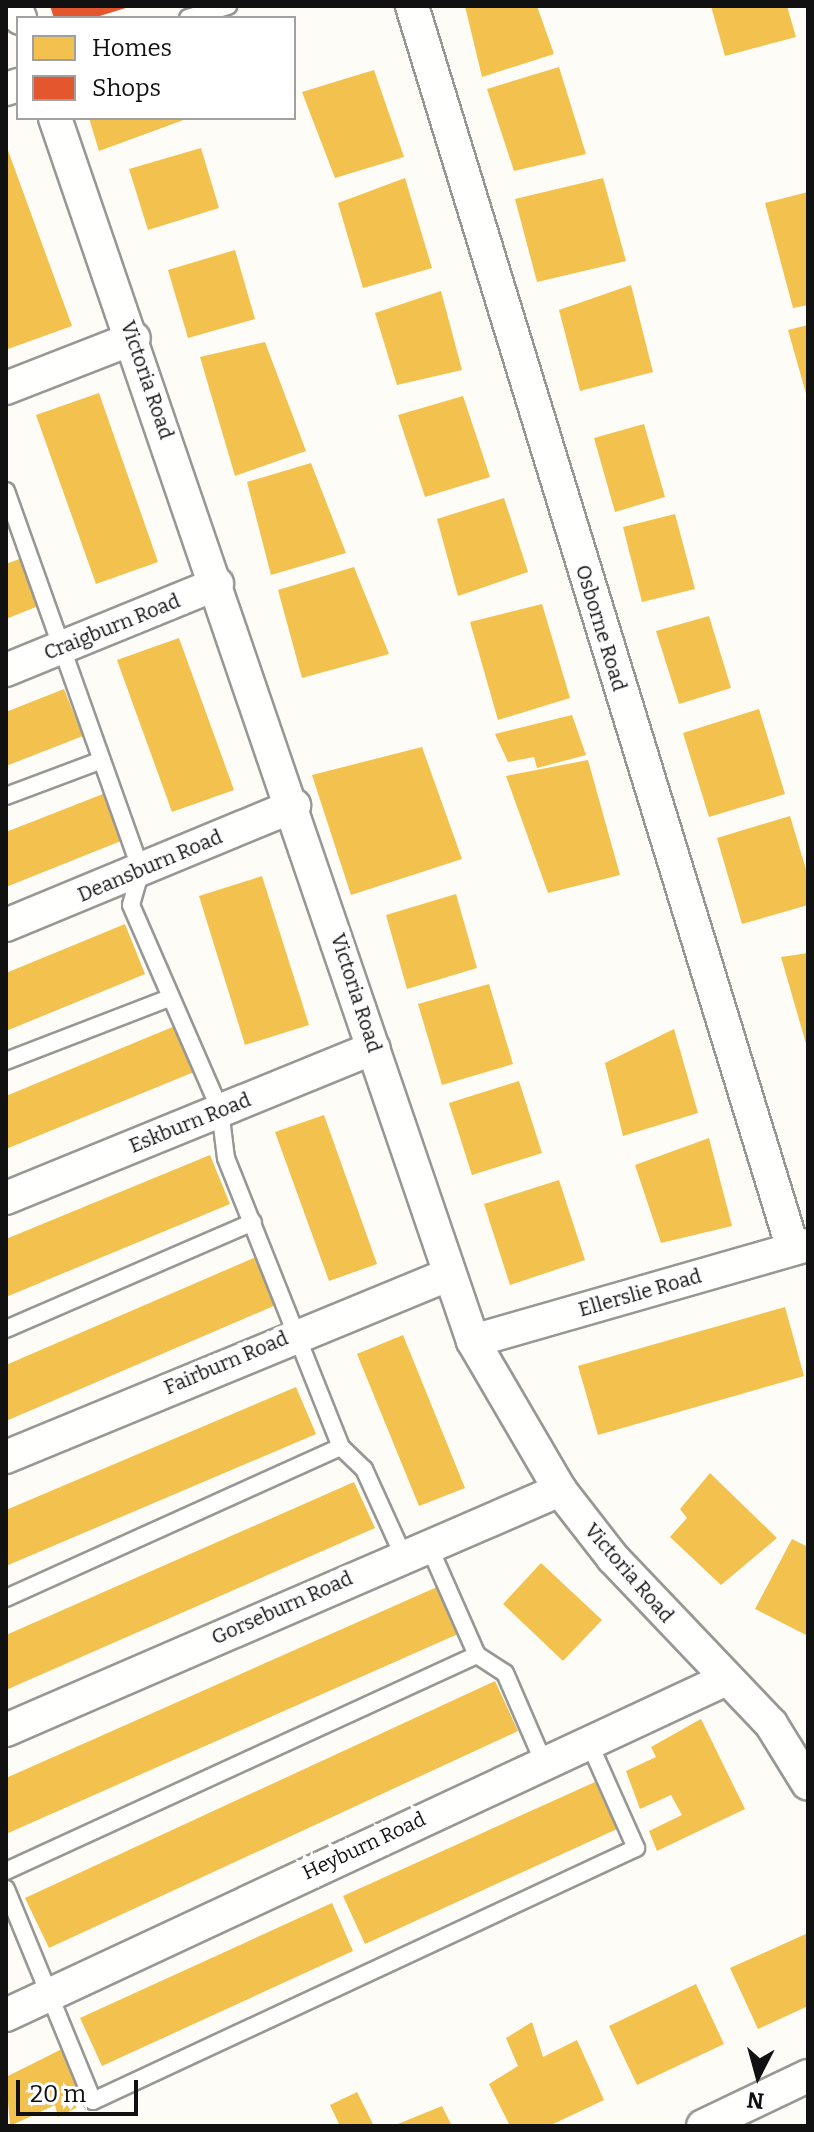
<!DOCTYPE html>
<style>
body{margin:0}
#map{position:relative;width:814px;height:2132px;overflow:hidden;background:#fdfcf7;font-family:Bitter,serif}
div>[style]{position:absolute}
.homes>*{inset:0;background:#f2c14e}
.shops>*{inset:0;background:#e4572e}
.roads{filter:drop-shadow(2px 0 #979795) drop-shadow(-2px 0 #979795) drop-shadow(0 2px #979795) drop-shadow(0 -2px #979795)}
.lane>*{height:16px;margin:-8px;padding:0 8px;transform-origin:8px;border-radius:8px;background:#fffffe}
.street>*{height:32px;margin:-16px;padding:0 16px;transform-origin:16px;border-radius:16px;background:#fffffe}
span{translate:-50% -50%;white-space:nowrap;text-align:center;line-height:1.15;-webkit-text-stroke:8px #fff;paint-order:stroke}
.street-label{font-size:20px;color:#111}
.frame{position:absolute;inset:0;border:8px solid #111;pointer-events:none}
.legend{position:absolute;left:16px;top:16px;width:280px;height:104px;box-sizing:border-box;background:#fff;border:2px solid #a0a0a0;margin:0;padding:10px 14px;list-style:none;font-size:24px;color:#111}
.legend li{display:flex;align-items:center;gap:16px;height:40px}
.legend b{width:40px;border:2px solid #a0a0a0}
.north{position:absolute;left:718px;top:2036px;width:80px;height:80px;-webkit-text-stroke:6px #fff;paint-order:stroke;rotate:186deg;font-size:22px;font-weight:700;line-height:32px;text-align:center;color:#111}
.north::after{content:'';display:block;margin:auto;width:28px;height:36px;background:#111;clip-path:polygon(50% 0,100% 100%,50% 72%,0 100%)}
.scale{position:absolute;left:16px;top:2080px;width:122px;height:36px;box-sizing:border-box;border:4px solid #111;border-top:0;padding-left:10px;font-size:24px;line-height:28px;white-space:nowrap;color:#111;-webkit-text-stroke:6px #fff;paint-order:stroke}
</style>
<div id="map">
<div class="homes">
<i style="clip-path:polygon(465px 6px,537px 6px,554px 54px,482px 77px)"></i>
<i style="clip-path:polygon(711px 6px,787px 6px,796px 37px,725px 56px)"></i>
<i style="clip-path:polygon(559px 67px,586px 154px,514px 171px,487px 89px)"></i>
<i style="clip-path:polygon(374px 70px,404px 157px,335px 178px,302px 92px)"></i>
<i style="clip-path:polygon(89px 118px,189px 118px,99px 151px)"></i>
<i style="clip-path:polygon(6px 145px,72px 326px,8px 349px,6px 342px)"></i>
<i style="clip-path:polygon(201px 148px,219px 208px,148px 230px,129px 169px)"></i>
<i style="clip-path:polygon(405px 178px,432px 268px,363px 288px,338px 203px)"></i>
<i style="clip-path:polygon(603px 178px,626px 261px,537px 282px,515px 199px)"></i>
<i style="clip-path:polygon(808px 192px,808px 305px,793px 308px,765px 203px)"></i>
<i style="clip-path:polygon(235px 250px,255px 319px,188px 338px,168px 270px)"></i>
<i style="clip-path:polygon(631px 285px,653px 372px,580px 391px,559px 310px)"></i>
<i style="clip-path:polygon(441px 291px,462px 370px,397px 385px,375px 313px)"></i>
<i style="clip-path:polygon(808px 325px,808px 397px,807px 397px,788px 330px)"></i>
<i style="clip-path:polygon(265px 342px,306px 451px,235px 476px,200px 357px)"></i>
<i style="clip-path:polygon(99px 393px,158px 562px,96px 584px,36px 415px)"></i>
<i style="clip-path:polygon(463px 396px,490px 477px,425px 497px,398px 415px)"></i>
<i style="clip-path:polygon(644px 424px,665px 497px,615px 512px,594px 438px)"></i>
<i style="clip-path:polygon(311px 463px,346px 553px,271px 575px,247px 482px)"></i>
<i style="clip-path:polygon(504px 498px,528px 572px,458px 596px,437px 519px)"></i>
<i style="clip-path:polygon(675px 514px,695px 589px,642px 602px,623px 527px)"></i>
<i style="clip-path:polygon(22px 558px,41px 605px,6px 619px,6px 564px)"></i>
<i style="clip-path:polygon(354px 567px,389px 654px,302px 678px,278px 590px)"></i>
<i style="clip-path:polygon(542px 604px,570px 698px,498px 720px,470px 622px)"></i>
<i style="clip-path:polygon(709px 616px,731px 688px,679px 704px,656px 631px)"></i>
<i style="clip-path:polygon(179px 638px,234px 790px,172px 812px,117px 660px)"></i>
<i style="clip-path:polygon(64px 689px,83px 736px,6px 766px,6px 712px)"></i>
<i style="clip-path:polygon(759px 709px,785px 794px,709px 817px,683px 733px)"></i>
<i style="clip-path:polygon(572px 715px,586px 755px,537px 768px,534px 757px,508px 762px,495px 734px)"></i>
<i style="clip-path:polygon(422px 747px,462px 859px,351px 895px,312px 775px)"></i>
<i style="clip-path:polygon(588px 760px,620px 875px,548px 893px,506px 776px)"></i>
<i style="clip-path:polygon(103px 794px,121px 841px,6px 887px,6px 832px)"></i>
<i style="clip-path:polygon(790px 816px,808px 876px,808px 905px,742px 924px,717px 838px)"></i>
<i style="clip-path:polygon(262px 876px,309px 1025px,245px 1045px,199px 896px)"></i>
<i style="clip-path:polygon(456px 894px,477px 968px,407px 989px,386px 915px)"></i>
<i style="clip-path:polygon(125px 924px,145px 974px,6px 1031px,6px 973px)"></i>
<i style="clip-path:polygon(808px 953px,808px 1047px,807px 1047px,781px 957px)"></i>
<i style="clip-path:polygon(489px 984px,513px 1064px,442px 1085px,418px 1004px)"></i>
<i style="clip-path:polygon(175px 1026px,194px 1072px,6px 1149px,6px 1096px)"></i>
<i style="clip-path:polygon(674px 1029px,698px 1113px,623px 1136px,605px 1063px)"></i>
<i style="clip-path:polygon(519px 1081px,542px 1153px,472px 1175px,449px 1103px)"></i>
<i style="clip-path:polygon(324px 1115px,377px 1264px,329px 1281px,275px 1132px)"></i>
<i style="clip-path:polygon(709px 1138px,732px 1226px,661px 1243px,635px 1165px)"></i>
<i style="clip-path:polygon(210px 1155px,230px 1204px,6px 1297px,6px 1239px)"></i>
<i style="clip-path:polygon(559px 1180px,585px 1260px,510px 1285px,484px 1204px)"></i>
<i style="clip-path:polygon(256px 1257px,276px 1305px,6px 1421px,6px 1365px)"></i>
<i style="clip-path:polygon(785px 1307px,804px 1376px,598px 1435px,578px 1366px)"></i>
<i style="clip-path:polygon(403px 1335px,465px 1488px,419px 1506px,357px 1354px)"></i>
<i style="clip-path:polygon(296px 1387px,316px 1434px,6px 1566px,6px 1510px)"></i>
<i style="clip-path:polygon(710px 1473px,777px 1538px,721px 1585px,670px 1537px,687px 1518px,680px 1509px)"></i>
<i style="clip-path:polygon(354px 1482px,375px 1528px,6px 1690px,6px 1635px)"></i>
<i style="clip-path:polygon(792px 1539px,808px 1547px,808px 1636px,755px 1609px)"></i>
<i style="clip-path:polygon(541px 1563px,602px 1620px,563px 1661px,503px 1604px)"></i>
<i style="clip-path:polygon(437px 1587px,458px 1634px,6px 1834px,6px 1778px)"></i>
<i style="clip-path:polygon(495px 1681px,518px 1731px,49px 1948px,25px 1898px)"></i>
<i style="clip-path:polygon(701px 1719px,745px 1809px,657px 1851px,649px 1831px,682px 1815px,671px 1795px,640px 1809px,626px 1771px,656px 1757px,651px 1747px)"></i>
<i style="clip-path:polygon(595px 1782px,617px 1829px,365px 1944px,343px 1896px)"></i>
<i style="clip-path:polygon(332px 1903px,353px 1951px,102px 2066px,80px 2018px)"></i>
<i style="clip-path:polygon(808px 1933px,808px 2006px,758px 2029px,730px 1968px)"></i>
<i style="clip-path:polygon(696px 1984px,724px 2044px,637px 2085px,609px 2026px)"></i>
<i style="clip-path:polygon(532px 2022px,543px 2057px,577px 2040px,604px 2100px,549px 2126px,510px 2126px,489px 2084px,518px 2066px,506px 2038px)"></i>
<i style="clip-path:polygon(66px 2047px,86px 2103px,58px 2117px,55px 2105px,10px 2126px,6px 2077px)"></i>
<i style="clip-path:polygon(357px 2092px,374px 2126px,340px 2126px,330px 2105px)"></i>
<i style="clip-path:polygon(442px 2106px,452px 2126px,393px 2126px)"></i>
</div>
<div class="shops">
<i style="clip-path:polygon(50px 6px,129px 6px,129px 7px,93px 18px,54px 18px)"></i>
</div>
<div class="roads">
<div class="lane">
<i style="left:188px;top:18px;width:42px;rotate:-16.7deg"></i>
<i style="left:6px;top:491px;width:402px;rotate:70.4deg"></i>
<i style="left:141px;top:870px;width:36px;rotate:106deg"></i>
<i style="left:131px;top:905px;width:223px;rotate:66.5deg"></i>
<i style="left:220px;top:1110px;width:48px;rotate:82.9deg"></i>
<i style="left:226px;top:1158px;width:311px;rotate:68.3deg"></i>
<i style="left:341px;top:1447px;width:32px;rotate:44deg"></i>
<i style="left:364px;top:1469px;width:94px;rotate:65.6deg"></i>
<i style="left:6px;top:796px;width:99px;rotate:-20.6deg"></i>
<i style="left:6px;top:1061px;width:175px;rotate:-21.1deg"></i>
<i style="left:6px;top:1329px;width:269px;rotate:-23.4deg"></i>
<i style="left:428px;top:1544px;width:121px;rotate:66.2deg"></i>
<i style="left:477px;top:1655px;width:33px;rotate:33deg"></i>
<i style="left:505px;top:1673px;width:96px;rotate:66.6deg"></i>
<i style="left:6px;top:1598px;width:367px;rotate:-24.3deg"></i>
<i style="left:6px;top:1871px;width:518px;rotate:-24.64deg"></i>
<i style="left:6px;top:1889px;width:229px;rotate:67.7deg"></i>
<i style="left:93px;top:2101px;width:599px;rotate:-24.98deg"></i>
<i style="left:636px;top:1848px;width:118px;rotate:-114deg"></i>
</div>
<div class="street">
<i style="left:15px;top:6px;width:13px;rotate:67deg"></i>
<i style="left:412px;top:6px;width:1300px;rotate:72.96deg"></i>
<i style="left:6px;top:89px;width:13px;rotate:-18deg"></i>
<i style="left:55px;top:118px;width:1292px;rotate:71.13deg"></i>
<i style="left:473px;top:1341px;width:173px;rotate:59.7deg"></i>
<i style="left:560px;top:1490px;width:86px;rotate:52.1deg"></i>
<i style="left:613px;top:1558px;width:229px;rotate:46.4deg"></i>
<i style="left:771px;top:1724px;width:70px;rotate:58.3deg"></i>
<i style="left:6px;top:388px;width:137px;rotate:-21.3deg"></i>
<i style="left:6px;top:670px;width:228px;rotate:-22.2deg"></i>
<i style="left:6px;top:925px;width:312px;rotate:-22.5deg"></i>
<i style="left:6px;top:1198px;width:397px;rotate:-22.2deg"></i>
<i style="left:473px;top:1341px;width:348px;rotate:-16deg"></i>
<i style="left:6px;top:1457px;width:478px;rotate:-22.4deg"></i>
<i style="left:6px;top:1730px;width:604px;rotate:-23.42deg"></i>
<i style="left:6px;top:2015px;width:792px;rotate:-25.01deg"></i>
<i style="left:703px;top:2126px;width:116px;rotate:-25.5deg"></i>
</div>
</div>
<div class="street-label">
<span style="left:147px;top:380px;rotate:71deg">Victoria Road</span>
<span style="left:112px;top:627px;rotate:-22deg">Craigburn Road</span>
<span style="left:601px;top:628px;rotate:73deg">Osborne Road</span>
<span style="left:150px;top:866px;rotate:-23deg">Deansburn Road</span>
<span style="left:356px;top:993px;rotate:72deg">Victoria Road</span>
<span style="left:190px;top:1123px;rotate:-22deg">Eskburn Road</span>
<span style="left:640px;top:1293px;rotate:-16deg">Ellerslie Road</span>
<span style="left:226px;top:1363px;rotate:-23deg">Fairburn Road</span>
<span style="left:629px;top:1573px;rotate:49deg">Victoria Road</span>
<span style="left:282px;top:1608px;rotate:-24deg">Gorseburn Road</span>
<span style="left:364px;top:1846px;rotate:-25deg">Heyburn Road</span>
</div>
<div class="frame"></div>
<ul class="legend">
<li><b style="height:22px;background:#f2c14e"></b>Homes</li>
<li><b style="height:22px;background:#e4572e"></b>Shops</li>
</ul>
<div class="north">N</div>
<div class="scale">20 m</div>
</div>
